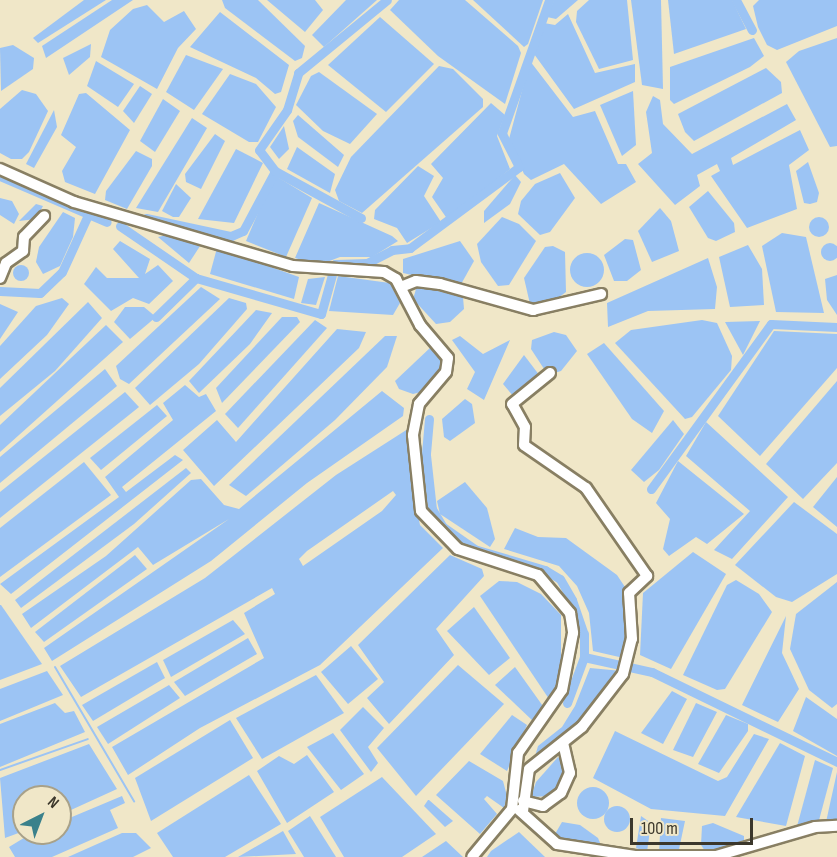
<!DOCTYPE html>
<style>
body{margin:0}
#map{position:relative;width:837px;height:857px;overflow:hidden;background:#f0e7c8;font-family:"Sofia Sans Condensed",sans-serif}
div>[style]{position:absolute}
.water>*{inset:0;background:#9cc4f4}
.round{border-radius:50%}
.stream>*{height:2px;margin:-1px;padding:0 1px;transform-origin:1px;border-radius:1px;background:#9cc4f4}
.canal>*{height:9px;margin:-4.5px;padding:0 4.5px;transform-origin:4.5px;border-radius:4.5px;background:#9cc4f4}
.roads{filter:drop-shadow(2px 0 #887f63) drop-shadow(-2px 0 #887f63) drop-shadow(0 2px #887f63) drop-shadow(0 -2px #887f63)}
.minor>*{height:10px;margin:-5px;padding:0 5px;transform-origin:5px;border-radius:5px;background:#fff}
span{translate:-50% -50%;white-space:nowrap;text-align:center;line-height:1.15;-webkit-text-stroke:5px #f0e7c8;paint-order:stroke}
.north{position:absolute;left:12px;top:785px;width:60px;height:60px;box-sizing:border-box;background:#f0e7c8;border:2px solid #a8a189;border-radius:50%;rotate:42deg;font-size:16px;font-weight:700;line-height:24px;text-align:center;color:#3b372b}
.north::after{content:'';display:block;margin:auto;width:21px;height:27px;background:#3a818b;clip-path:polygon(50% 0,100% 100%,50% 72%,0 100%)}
.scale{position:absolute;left:630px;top:818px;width:123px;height:27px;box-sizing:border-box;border:3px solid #3b372b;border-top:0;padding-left:8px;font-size:18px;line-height:21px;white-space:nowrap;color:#3b372b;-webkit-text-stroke:4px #f0e7c8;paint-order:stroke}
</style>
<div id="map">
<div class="water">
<i style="clip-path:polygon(84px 0,106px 0,38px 43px,33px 38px)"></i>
<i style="clip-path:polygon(112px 0,133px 0,46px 58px,42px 46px)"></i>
<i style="clip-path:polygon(222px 0,258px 0,305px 46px,302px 58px,295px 61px,225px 8px)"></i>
<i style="clip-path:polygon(267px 0,315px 0,323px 10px,305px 32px)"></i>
<i style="clip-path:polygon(346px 0,377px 0,324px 47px,312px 35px)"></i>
<i style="clip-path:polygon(399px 0,465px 0,518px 46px,521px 53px,505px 104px,438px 56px,390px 10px)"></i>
<i style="clip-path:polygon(473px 0,543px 0,528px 44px,524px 47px)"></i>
<i style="clip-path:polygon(554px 0,578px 0,556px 19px,547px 17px)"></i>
<i style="clip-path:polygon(589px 0,627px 0,633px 60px,599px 69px,576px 22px,577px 11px)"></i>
<i style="clip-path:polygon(631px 0,661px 0,663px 89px,642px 85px)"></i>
<i style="clip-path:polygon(668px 0,732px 0,746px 29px,674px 54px)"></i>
<i style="clip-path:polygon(759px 0,837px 0,837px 26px,777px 50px,767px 45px,758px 27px,753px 6px)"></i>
<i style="clip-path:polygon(147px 5px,164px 22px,184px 11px,196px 29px,178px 48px,157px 89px,101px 57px,110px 30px,133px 9px)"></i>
<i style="clip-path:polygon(220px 12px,289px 65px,281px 92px,275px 94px,256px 78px,190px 47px)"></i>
<i style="clip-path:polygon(568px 14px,595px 73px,635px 64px,635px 82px,574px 109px,534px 54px,544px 23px,555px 25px)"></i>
<i style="clip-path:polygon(380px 17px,434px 64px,386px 112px,328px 65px)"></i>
<i style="clip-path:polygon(754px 38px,764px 56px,750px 67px,674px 104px,670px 100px,670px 67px)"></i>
<i style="clip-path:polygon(837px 38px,837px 146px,830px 147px,786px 62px,799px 51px)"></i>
<i style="clip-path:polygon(91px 44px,90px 57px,69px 75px,63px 58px)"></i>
<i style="clip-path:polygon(13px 45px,34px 58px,33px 69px,1px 91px,0 48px)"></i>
<i style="clip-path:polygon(186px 55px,223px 69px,194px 110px,166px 92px)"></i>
<i style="clip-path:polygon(96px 61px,134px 84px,118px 107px,87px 86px)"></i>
<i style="clip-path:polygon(530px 61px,573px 117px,595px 111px,618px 164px,626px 164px,636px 182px,601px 204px,564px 164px,531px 180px,524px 174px,509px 139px)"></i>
<i style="clip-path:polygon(439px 66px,453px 69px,483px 99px,483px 107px,362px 213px,339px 201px,335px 190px,351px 157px)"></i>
<i style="clip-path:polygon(766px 68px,781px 82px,782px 93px,694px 141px,685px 132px,678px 114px)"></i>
<i style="clip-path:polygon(319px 72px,377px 114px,350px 144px,323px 131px,296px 105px,311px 76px)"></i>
<i style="clip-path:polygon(230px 74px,256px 84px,276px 107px,258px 142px,249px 142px,202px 114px)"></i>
<i style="clip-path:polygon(140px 86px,152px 94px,134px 123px,123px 111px)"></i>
<i style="clip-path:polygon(22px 90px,36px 94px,48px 111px,29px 152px,22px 159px,11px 159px,0 153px,0 109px)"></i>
<i style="clip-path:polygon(633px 91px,636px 145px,622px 156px,600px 105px)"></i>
<i style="clip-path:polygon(86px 93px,130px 130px,95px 194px,65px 182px,62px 171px,76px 147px,61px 135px,79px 94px)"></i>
<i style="clip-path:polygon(653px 96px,660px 100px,663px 124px,692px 154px,787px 104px,796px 120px,731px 158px,733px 165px,800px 130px,809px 150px,789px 165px,797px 209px,747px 228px,711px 176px,720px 171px,717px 164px,697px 175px,700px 186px,675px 205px,638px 164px,652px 153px,646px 112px)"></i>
<i style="clip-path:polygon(163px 99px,180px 111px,155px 152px,140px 141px)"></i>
<i style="clip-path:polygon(491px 103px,505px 115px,497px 136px,510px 169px,448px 220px,432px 197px,443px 178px,431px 164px)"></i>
<i style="clip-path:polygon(54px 110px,57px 127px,34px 168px,26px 164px)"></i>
<i style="clip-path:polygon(298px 115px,344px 155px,338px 167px,298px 137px,293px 121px)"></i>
<i style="clip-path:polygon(192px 118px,207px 128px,158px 212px,136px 208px)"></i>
<i style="clip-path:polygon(284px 126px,289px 149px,279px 159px,270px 147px)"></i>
<i style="clip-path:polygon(215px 134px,225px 141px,201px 189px,186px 182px,185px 174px)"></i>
<i style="clip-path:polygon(297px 147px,335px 174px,330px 193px,287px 169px)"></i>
<i style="clip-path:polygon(236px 149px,263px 163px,234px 223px,198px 219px)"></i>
<i style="clip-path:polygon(136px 151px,152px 159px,152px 166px,127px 209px,105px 200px,106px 191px)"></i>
<i style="clip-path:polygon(808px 162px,819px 193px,817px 202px,810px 204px,804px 203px,796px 171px)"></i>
<i style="clip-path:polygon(418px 166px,434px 176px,424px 196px,441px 222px,407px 243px,397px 228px,374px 219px,375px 210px)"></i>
<i style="clip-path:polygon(560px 173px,575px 198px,550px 232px,540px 235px,518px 214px,521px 201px,535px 184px)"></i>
<i style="clip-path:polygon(274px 175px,312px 198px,286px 257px,246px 241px)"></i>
<i style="clip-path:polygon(515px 175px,521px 182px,510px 204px,484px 223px,484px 211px)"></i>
<i style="clip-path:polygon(176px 184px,191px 198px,179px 217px,173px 217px,162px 211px)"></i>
<i style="clip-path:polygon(708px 191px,734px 223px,735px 232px,716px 241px,708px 238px,689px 207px)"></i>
<i style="clip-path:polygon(0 198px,12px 201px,19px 214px,14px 224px,0 215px)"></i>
<i style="clip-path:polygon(319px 203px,392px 236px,398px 241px,372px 257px,340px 257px,319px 265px,295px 258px)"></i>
<i style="clip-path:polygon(36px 204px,43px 206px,36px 219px,19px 221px)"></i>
<i style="clip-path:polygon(660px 208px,671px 221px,679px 251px,652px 262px,638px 231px)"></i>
<i style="clip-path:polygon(63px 212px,75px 218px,73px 237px,60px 266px,43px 274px,36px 262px,39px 247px)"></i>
<i class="round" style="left:809px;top:217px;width:20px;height:20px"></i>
<i style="clip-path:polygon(502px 217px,519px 224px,536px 241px,509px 285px,498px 286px,481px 262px,477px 244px)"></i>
<i style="clip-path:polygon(782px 233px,806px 237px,824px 313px,776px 312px,762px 246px)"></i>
<i style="clip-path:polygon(167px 235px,202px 243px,189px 263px,158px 237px)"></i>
<i style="clip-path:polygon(625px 239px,633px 240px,641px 270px,627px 281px,614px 281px,604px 255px)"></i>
<i style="clip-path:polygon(120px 241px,150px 259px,145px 274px,158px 265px,173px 281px,149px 304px,133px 298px,111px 311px,84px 284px,96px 267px,107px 278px,139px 278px,113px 249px)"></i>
<i style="clip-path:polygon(460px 241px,474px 261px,460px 286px,403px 273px,403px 259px)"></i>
<i class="round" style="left:821px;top:243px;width:18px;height:18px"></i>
<i style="clip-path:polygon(748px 245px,762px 269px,764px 305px,730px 307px,719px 257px)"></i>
<i style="clip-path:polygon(553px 246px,565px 252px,566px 292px,550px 304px,530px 304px,524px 278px,545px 247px)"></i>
<i style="clip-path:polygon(217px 248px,299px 277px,294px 299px,210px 274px)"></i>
<i class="round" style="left:570px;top:253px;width:34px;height:34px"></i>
<i style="clip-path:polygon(708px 258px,717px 287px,715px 309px,648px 311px,608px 327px,607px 303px)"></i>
<i class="round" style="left:13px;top:265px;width:16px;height:16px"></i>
<i style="clip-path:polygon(837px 275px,837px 315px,827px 300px,825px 279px)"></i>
<i style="clip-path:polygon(338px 276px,390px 283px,400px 303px,393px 315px,329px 311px)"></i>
<i style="clip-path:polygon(325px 277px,316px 305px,301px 303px,308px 279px)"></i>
<i style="clip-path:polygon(417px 286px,463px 297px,464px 309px,450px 322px,436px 324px,413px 299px)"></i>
<i style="clip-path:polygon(201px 287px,220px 299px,129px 384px,120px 379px,116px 366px)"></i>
<i style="clip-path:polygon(62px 298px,69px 304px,47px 335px,0 379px,0 346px,36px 306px)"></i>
<i style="clip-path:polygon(229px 298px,246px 303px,247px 309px,199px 364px,150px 405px,135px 388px)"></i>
<i style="clip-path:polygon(88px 302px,102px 318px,55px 371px,0 416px,0 388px)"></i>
<i style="clip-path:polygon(0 304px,18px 312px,0 339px)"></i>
<i style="clip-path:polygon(125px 307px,144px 307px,156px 317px,130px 339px,114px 322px)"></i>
<i style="clip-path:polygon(256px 310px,272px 313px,250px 344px,199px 393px,189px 381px)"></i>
<i style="clip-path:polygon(282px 317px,297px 317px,300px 322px,222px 403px,216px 388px)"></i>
<i style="clip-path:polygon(315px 320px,327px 328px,238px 428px,225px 414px)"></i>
<i style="clip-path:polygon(702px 320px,717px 323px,732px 356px,731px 370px,692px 417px,685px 419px,615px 343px,631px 330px)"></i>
<i style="clip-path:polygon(760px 321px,743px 355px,725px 322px)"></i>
<i style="clip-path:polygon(106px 325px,123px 342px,0 452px,0 425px)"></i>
<i style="clip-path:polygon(337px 329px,366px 332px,359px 348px,214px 486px,183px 450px,217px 420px,236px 442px)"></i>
<i style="clip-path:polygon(774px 331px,837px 334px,837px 368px,760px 456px,718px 416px)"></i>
<i style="clip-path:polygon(554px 332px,566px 335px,577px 351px,561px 371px,548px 375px,531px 349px,532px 340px)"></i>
<i style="clip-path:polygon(385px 336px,397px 336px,387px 367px,335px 420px,246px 496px,229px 485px)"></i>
<i style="clip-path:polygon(460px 336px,483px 354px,510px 340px,484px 400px,467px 389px,475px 372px,452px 340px)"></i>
<i style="clip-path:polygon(604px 343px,664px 411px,652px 433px,632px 419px,587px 354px)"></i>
<i style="clip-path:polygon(432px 346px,444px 359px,444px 370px,425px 391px,413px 394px,399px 389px,395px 381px)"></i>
<i style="clip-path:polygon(524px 355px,543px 380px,514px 397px,503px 384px)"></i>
<i style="clip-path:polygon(105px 369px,117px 386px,0 483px,0 457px)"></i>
<i style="clip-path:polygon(837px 381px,837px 463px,803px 499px,766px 464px)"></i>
<i style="clip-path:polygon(185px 385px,199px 397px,206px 394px,216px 411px,122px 487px,126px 492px,175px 455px,183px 460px,11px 594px,0 584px,119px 497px,105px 477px,173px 420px,163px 403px)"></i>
<i style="clip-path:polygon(382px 391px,404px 408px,403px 416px,307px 483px,211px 561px,52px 661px,44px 648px,229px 519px,153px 565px,138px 547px,31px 628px,22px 614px,106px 556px,191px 480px,201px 479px,224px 505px,239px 509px)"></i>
<i style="clip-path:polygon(125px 392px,139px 407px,0 518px,0 492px)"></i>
<i style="clip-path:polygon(465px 399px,472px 404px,475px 423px,450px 441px,444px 437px,442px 419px)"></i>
<i style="clip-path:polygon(157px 405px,167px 416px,101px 470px,90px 458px)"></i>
<i style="clip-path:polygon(673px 420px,684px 434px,659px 470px,644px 482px,631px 470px)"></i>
<i style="clip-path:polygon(706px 422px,788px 497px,732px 559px,714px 550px,750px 511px,686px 456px)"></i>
<i style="clip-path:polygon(evenodd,411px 427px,410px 474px,420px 525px,443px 548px,320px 665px,200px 728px,128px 775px,112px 747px,264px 658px,244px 613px,275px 594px,272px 588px,81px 697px,60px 666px,205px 578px,336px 475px,411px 427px,393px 491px,396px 495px,382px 511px,303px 566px,299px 559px,307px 551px,393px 491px)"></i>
<i style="clip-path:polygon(678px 461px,744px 514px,707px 544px,696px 537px,669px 556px,663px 549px,670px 519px,656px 503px)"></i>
<i style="clip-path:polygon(84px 462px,111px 495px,0 577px,0 528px)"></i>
<i style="clip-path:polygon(186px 468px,191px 473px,134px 524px,21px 608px,15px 600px)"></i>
<i style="clip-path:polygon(837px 477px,837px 527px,813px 507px)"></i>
<i style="clip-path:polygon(465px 482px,487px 508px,495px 539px,490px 547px,440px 514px,437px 501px)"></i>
<i style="clip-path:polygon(794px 502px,837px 534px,837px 574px,792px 602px,776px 597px,735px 565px)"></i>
<i style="clip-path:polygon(515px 528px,538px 537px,566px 538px,617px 575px,629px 593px,628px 659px,593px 651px,589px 613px,577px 586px,559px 566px,504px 549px)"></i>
<i style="clip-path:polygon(693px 552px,726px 574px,671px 669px,640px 655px,643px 593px)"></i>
<i style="clip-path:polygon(135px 555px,147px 569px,44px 642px,35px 632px)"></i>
<i style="clip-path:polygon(450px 555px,482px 569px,484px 576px,436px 629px,454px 655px,389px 724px,367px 698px,384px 682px,358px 645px)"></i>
<i style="clip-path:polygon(736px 580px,759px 594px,772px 612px,725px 689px,717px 690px,683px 675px,727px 585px)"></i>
<i style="clip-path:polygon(499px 581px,517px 582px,541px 594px,561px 615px,561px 669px,551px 702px,480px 596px)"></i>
<i style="clip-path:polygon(837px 582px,837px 704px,832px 708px,809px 690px,790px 649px,796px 614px)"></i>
<i style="clip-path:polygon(1px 605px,42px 664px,0 680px,0 605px)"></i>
<i style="clip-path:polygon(474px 607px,510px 658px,489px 675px,447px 631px)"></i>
<i style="clip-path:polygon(786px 616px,782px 653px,799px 689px,778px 722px,742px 705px)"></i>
<i style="clip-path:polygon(233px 620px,245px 634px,171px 677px,163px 660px)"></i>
<i style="clip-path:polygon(248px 638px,257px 654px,185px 696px,174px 682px)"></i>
<i style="clip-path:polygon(351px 646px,378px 679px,348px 704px,321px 672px)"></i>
<i style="clip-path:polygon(157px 662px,165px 678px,93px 721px,82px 705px)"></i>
<i style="clip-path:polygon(458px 665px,504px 704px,416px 796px,377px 748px)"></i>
<i style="clip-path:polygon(515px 667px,545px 709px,534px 722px,495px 685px)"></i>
<i style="clip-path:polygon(590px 668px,622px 671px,614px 693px,532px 767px,538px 746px,562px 727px,575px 706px)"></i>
<i style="clip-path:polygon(47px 671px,63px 695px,0 721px,0 689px)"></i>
<i style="clip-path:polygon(316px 675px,344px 713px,262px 759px,236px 718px)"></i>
<i style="clip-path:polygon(169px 685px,180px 698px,108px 744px,97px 727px)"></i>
<i style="clip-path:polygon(672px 691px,687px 699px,663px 744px,641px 733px)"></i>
<i style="clip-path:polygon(806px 697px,837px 719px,837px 756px,793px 731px)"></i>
<i style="clip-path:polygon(55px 703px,65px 713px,74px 711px,85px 732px,0 767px,0 724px)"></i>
<i style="clip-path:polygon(696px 703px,717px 712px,693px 757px,673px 750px)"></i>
<i style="clip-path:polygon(363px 707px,384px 728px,368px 747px,378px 763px,371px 772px,340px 730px)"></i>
<i style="clip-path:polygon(512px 715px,527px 725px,507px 771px,480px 754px)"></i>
<i style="clip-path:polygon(726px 715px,748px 724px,748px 731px,719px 773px,698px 764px)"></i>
<i style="clip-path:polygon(230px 720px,253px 758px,151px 821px,135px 778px)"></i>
<i style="clip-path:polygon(615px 731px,718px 781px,727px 777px,754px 734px,769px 739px,725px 816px,651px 809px,593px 778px)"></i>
<i style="clip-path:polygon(333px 733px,364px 774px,341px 790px,307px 747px)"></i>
<i style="clip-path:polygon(780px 743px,805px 756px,786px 826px,736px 817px)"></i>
<i style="clip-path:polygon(89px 744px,117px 789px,60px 815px,60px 797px,24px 797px,24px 831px,5px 838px,0 778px)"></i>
<i style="clip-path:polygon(307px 755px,334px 792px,287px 823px,257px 771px,279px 756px,294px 764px)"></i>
<i style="clip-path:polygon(558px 757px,564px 763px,562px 777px,552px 796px,531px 797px,536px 782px)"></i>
<i style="clip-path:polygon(815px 760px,833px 768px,818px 824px,796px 830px)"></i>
<i style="clip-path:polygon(469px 761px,503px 781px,507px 796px,504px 808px,487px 796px,484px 799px,497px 814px,480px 834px,436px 795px)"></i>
<i style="clip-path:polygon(837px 772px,837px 822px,826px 822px)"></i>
<i style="clip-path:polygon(249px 775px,281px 824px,225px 857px,173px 857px,157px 833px)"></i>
<i style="clip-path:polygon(382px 777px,436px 834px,402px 857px,344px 857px,320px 817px)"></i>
<i class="round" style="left:577px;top:787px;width:32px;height:32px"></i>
<i style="clip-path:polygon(122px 796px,125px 803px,110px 810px,118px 828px,52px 857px,15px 857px,9px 847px,32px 833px,60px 833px,60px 822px)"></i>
<i style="clip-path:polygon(428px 800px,429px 800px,453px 821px,445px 827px,424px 806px)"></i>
<i class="round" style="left:604px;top:806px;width:26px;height:26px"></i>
<i style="clip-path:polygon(310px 816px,336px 857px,304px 857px,288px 831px)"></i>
<i style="clip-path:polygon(641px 816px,651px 823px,647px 852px,636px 848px)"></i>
<i style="clip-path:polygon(661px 818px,685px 821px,678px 854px,659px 852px)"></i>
<i style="clip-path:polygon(562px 822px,580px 825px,598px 838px,603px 850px,564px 842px,555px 834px)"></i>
<i style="clip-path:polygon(713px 823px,744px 836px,744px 850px,707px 854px,701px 845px,702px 826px)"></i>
<i style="clip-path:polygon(283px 831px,296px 854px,238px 857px)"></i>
<i style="clip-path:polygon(519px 832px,545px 857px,487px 857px,491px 851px)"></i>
<i style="clip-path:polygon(122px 833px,136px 833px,151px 848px,133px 857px,68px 857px)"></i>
<i style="clip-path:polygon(446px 841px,463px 857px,422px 857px)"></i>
</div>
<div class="stream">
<i style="left:55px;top:667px;width:156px;rotate:59.5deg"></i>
<i style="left:0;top:770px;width:93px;rotate:-19.4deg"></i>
</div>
<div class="canal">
<i style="left:736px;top:0;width:34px;rotate:62deg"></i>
<i style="left:0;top:176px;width:116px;rotate:23.3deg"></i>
<i style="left:146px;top:218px;width:87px;rotate:12deg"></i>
<i style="left:231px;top:236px;width:13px;rotate:-23deg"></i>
<i style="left:243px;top:231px;width:68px;rotate:-61.9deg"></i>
<i style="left:361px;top:218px;width:98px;rotate:-151.3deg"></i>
<i style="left:275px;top:171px;width:26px;rotate:-127deg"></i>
<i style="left:259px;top:150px;width:49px;rotate:-55deg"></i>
<i style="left:287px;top:110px;width:39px;rotate:-73deg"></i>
<i style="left:298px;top:73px;width:115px;rotate:-39.4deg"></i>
<i style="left:120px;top:226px;width:92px;rotate:34.4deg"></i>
<i style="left:196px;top:278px;width:130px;rotate:16.1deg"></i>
<i style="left:321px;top:314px;width:52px;rotate:-74.4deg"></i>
<i style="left:335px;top:264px;width:32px;rotate:-2deg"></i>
<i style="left:367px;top:263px;width:28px;rotate:-27deg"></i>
<i style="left:392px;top:250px;width:18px;rotate:-6deg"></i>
<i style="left:410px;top:248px;width:136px;rotate:-36.6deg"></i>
<i style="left:519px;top:167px;width:38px;rotate:-117deg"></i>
<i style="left:502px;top:133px;width:141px;rotate:-70.5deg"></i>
<i style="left:0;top:291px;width:40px;rotate:2.9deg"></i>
<i style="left:40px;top:293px;width:30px;rotate:-44deg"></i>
<i style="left:62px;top:272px;width:63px;rotate:-65.5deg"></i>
<i style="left:156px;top:317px;width:56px;rotate:-44.3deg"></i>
<i style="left:429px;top:419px;width:36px;rotate:95deg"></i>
<i style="left:426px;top:455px;width:54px;rotate:83.7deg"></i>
<i style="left:432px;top:509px;width:21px;rotate:59deg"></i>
<i style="left:443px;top:527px;width:38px;rotate:35deg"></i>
<i style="left:474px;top:549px;width:74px;rotate:16.5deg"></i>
<i style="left:545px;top:570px;width:17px;rotate:31deg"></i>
<i style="left:560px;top:579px;width:24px;rotate:60deg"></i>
<i style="left:572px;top:600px;width:36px;rotate:71deg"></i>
<i style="left:584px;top:634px;width:23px;rotate:90deg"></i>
<i style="left:584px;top:657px;width:49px;rotate:110.3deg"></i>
<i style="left:651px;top:489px;width:204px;rotate:-54deg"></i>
<i style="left:771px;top:324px;width:66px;rotate:2.6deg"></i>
<i style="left:584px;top:657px;width:70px;rotate:12.4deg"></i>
<i style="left:652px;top:672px;width:206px;rotate:25.9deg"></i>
</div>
<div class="roads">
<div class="minor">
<i style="left:0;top:169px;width:81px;rotate:24deg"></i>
<i style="left:74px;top:202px;width:228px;rotate:16.3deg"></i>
<i style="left:293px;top:266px;width:91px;rotate:3.8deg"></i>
<i style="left:384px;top:272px;width:14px;rotate:30deg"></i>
<i style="left:396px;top:279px;width:52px;rotate:62.4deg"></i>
<i style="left:420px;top:325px;width:43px;rotate:49.7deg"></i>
<i style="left:448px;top:358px;width:14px;rotate:98deg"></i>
<i style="left:446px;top:372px;width:42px;rotate:130.2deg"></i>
<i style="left:419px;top:404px;width:32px;rotate:101deg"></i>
<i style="left:413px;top:435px;width:76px;rotate:84deg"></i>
<i style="left:421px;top:511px;width:53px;rotate:45.8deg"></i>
<i style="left:458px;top:549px;width:84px;rotate:18deg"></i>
<i style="left:538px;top:575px;width:50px;rotate:49.9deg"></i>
<i style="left:570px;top:613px;width:20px;rotate:81deg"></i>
<i style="left:573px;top:633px;width:58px;rotate:100.9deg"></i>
<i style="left:562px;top:690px;width:77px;rotate:124.9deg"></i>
<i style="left:518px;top:753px;width:56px;rotate:96.1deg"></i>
<i style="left:512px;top:809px;width:62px;rotate:129.8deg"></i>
<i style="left:0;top:278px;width:16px;rotate:-68deg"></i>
<i style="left:6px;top:263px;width:21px;rotate:-35deg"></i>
<i style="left:23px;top:251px;width:14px;rotate:-86deg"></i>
<i style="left:24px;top:237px;width:29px;rotate:-46deg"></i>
<i style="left:401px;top:287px;width:16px;rotate:-22deg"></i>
<i style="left:416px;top:281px;width:24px;rotate:7deg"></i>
<i style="left:440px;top:284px;width:97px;rotate:15.6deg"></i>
<i style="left:533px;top:310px;width:70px;rotate:-13.2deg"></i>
<i style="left:523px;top:801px;width:21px;rotate:14deg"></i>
<i style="left:543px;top:806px;width:22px;rotate:-36deg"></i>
<i style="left:561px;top:793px;width:22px;rotate:-66deg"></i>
<i style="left:570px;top:773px;width:31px;rotate:-103deg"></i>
<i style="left:519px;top:810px;width:51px;rotate:41.8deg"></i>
<i style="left:557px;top:844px;width:79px;rotate:8.7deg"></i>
<i style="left:635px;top:856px;width:81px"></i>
<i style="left:716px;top:856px;width:103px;rotate:-16.3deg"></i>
<i style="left:815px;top:827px;width:22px;rotate:-3deg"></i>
<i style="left:523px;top:811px;width:42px;rotate:-81.9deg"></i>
<i style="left:529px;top:769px;width:68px;rotate:-38.4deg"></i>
<i style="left:582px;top:727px;width:67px;rotate:-52.3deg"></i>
<i style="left:623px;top:674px;width:36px;rotate:-76deg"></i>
<i style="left:632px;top:639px;width:46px;rotate:-93.7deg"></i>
<i style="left:629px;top:593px;width:25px;rotate:-43deg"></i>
<i style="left:647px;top:576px;width:107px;rotate:-124.7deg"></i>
<i style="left:586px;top:488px;width:75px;rotate:-145.3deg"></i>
<i style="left:524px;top:445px;width:18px;rotate:-87deg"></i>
<i style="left:525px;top:427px;width:26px;rotate:-119deg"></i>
<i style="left:512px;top:404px;width:49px;rotate:-39.2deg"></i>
</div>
</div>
<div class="north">N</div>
<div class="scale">100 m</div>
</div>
